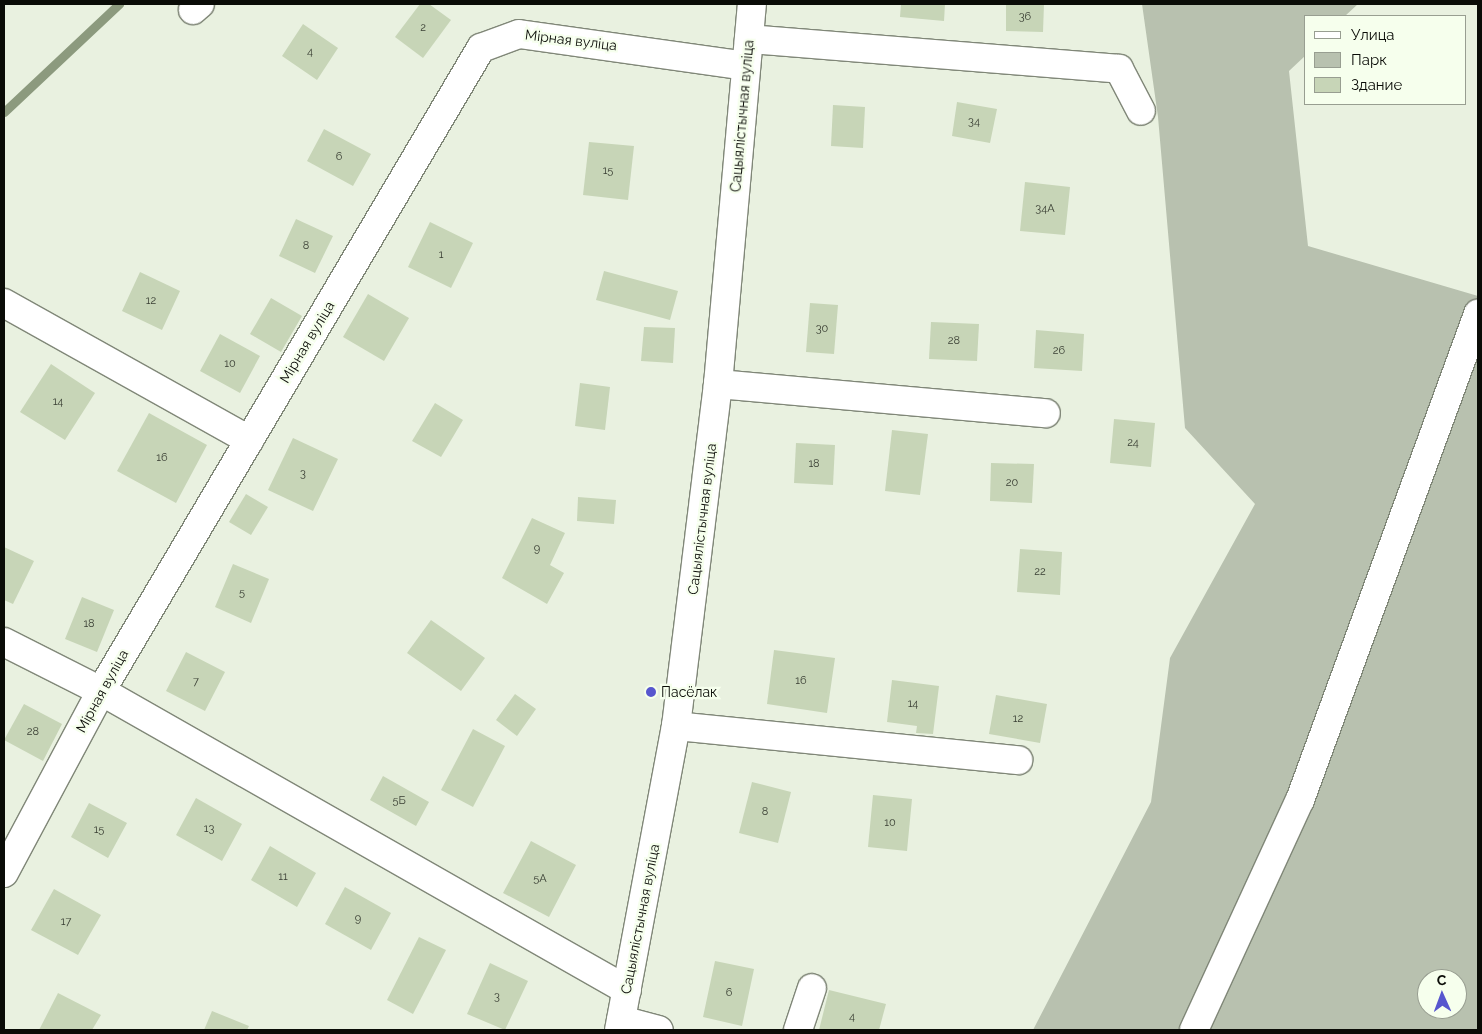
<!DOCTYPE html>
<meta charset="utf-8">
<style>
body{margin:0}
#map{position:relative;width:1482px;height:1034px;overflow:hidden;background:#e9f1e0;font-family:Raleway,sans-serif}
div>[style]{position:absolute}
.green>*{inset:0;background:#b8c1af}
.stream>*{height:9px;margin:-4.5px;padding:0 4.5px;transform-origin:4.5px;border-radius:4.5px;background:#8c9a7e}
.building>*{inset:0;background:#c7d5b7}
.roads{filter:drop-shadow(1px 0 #808778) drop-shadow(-1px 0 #808778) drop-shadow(0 1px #808778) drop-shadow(0 -1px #808778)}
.minor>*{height:28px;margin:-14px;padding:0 14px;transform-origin:14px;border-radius:14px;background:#fff}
.major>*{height:28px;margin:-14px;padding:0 14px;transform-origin:14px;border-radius:14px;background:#fff}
.dots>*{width:14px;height:14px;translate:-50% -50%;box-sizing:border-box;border:2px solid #f6ffed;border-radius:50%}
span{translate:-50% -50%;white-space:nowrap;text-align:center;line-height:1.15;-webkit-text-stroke:4.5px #f6ffed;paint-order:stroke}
.number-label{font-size:11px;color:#393e33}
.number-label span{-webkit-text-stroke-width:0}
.street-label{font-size:14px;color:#0a0c07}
.poi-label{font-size:14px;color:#0a0c07}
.left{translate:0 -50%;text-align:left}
.frame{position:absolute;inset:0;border:5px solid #0a0c07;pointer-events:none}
.legend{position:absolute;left:1304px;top:15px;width:162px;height:90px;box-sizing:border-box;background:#f6ffed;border:1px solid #989e91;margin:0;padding:6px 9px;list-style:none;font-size:15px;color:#0a0c07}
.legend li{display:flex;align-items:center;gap:10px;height:25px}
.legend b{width:25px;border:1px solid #989e91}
.north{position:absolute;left:1417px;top:969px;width:50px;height:50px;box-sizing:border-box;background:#f6ffed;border:1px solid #989e91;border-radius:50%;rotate:358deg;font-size:14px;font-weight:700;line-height:20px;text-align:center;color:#0a0c07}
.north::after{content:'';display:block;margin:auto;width:18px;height:22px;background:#5756ce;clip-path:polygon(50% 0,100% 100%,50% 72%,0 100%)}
</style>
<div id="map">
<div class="green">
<i style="clip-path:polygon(evenodd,1142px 4px,1358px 4px,1345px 16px,1306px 16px,1306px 55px,1289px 71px,1308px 246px,1478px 296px,1478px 1030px,1033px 1030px,1151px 802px,1170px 658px,1255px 504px,1185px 428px,1158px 117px,1142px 4px,1427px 979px,1457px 979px,1457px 1009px,1427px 1009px,1427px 979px)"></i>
</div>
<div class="stream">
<i style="left:4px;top:112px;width:158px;rotate:-43.2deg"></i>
</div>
<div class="building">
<i style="clip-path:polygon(420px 4px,429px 4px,451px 20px,423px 58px,395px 37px)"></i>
<i style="clip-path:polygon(901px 4px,945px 4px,944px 21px,900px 17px)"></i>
<i style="clip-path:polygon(1006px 4px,1044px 4px,1043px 32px,1006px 31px)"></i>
<i style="clip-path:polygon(303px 24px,338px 48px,317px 80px,282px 56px)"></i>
<i style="clip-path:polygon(957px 102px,997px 109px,990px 143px,952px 136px)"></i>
<i style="clip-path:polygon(833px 105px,865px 107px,863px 148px,831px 146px)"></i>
<i style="clip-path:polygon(324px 129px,371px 154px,353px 186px,307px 161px)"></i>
<i style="clip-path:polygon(589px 142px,634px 146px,628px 200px,583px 195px)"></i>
<i style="clip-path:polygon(1025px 182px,1070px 187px,1065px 235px,1020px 231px)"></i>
<i style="clip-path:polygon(296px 219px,333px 236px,315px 273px,279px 256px)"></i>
<i style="clip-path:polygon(430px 222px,473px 243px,451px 288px,408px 267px)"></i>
<i style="clip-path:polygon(604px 271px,678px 291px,670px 320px,596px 300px)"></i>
<i style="clip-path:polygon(140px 272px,180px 291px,162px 330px,122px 311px)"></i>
<i style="clip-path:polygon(368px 294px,409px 318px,384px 361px,343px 337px)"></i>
<i style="clip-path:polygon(271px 298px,302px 316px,281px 352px,250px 334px)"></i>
<i style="clip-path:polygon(810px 303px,838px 305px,834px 354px,806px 352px)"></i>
<i style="clip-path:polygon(931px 322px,979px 324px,977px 361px,929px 359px)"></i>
<i style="clip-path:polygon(644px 327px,675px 328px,673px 363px,641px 361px)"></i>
<i style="clip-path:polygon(1036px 330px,1084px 334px,1082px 371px,1034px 368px)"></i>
<i style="clip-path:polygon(220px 334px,260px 356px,240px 393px,200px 371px)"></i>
<i style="clip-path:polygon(51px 364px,95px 393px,65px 440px,20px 412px)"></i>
<i style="clip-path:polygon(580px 383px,610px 387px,605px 430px,575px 426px)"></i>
<i style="clip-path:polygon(435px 403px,463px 420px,441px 457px,412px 441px)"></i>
<i style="clip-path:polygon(149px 413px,207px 445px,176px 503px,117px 471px)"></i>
<i style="clip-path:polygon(1114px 419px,1155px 423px,1151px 467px,1110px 463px)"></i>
<i style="clip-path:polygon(892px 430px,928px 434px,920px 495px,885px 491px)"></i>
<i style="clip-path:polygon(293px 438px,338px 459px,313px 511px,268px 490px)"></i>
<i style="clip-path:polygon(796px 443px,835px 445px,833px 485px,794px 483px)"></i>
<i style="clip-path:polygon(991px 463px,1034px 464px,1032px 503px,990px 501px)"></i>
<i style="clip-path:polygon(246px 494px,268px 507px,251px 535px,229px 522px)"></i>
<i style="clip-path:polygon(578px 497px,616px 500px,614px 524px,577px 521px)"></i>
<i style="clip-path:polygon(532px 518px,565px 533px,550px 565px,564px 573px,547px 604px,502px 578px)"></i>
<i style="clip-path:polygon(4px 547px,34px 561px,13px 604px,4px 600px)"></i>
<i style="clip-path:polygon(1020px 549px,1062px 552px,1060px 595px,1017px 592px)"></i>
<i style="clip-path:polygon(233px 564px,269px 579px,251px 623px,215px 607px)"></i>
<i style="clip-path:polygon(82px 597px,114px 610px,97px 652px,65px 639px)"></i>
<i style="clip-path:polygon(431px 620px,485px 658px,461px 691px,407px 653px)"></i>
<i style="clip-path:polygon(774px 650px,835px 658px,827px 713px,767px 704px)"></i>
<i style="clip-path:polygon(186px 652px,225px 672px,205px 711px,166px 691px)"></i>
<i style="clip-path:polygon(892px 680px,939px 686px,933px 734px,916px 733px,917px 726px,887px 722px)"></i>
<i style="clip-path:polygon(515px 694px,536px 709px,517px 736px,496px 720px)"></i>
<i style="clip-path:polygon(996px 695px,1047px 704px,1040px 743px,989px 734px)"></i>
<i style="clip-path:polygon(24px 704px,62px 724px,43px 761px,4px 740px)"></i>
<i style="clip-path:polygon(473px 729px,505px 746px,473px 807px,441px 790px)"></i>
<i style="clip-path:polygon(383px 776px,429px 802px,416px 826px,370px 800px)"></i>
<i style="clip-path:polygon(752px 782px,791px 792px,778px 843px,739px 833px)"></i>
<i style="clip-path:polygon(873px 795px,912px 799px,907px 851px,868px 847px)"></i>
<i style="clip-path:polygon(196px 798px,242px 824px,222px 861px,176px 835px)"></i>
<i style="clip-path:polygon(89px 803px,127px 823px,108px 858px,71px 837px)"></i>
<i style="clip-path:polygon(531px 841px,576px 865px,549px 917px,503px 893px)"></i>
<i style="clip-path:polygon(270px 846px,316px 873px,297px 907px,251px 880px)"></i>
<i style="clip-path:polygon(345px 887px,391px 913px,371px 950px,325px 924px)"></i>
<i style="clip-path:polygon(54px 889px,101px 915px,78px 955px,31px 930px)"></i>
<i style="clip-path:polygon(419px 937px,446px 950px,413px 1014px,387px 1000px)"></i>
<i style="clip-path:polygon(715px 961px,754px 969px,742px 1026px,703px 1017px)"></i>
<i style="clip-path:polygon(490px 963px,528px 981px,505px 1030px,467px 1014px)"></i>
<i style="clip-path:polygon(829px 990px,886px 1004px,879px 1030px,819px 1030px)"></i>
<i style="clip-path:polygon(58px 993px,101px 1015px,92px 1030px,39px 1030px)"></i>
<i style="clip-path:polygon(212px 1011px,249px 1026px,247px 1030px,204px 1030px)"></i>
</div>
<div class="roads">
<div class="minor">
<i style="left:193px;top:10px;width:9px;rotate:-41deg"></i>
<i style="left:749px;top:39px;width:371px;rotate:4.6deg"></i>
<i style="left:1119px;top:69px;width:47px;rotate:62.4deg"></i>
<i style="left:4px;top:303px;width:281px;rotate:29.2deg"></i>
<i style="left:718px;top:384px;width:329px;rotate:5.1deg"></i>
<i style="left:4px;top:642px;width:109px;rotate:26.8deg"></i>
<i style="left:101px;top:691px;width:605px;rotate:29.62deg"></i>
<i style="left:676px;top:726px;width:344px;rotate:5.7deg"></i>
<i style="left:4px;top:873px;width:206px;rotate:-61.9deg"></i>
<i style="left:101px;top:691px;width:747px;rotate:-59.42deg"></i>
<i style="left:481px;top:48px;width:40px;rotate:-20.2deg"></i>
<i style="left:519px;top:34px;width:229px;rotate:8deg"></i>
<i style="left:621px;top:1020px;width:39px;rotate:15deg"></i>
<i style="left:798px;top:1030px;width:44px;rotate:-71.6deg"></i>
<i style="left:1194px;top:1030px;width:253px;rotate:-65.3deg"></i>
<i style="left:1300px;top:800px;width:518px;rotate:-69.88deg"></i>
</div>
<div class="major">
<i style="left:619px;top:1030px;width:309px;rotate:-79.4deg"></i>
<i style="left:676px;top:726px;width:345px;rotate:-83deg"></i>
<i style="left:718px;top:384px;width:382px;rotate:-84.9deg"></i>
</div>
</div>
<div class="dots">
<i style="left:651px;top:692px;background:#5756ce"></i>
</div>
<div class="number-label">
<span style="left:1025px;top:17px">36</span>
<span style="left:423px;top:28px">2</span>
<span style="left:310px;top:52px">4</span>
<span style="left:974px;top:122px">34</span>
<span style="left:339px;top:157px">6</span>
<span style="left:608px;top:171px">15</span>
<span style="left:1045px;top:209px">34А</span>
<span style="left:306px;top:246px">8</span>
<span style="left:441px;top:255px">1</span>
<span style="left:151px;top:301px">12</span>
<span style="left:822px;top:329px">30</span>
<span style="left:954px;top:341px">28</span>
<span style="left:1059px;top:351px">26</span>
<span style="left:230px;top:364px">10</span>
<span style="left:58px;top:402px">14</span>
<span style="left:1133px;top:443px">24</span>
<span style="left:162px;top:458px">16</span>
<span style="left:814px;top:464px">18</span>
<span style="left:303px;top:474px">3</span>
<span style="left:1012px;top:483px">20</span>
<span style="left:537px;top:549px">9</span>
<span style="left:1040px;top:572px">22</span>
<span style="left:242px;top:593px">5</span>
<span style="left:89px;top:624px">18</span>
<span style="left:801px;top:681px">16</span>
<span style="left:196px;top:682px">7</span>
<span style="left:913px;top:704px">14</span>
<span style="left:1018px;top:719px">12</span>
<span style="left:33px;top:732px">28</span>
<span style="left:399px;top:801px">5Б</span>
<span style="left:765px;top:812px">8</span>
<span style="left:890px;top:823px">10</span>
<span style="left:209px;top:829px">13</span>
<span style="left:99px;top:830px">15</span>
<span style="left:283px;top:877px">11</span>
<span style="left:540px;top:879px">5А</span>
<span style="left:358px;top:919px">9</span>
<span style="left:66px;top:922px">17</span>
<span style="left:729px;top:993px">6</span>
<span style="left:497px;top:997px">3</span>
<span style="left:852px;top:1017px">4</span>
</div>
<div class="street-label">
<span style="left:571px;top:40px;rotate:7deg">Мірная вуліца</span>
<span style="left:742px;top:116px;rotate:-85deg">Сацыялістычная вуліца</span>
<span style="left:307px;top:342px;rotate:-59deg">Мірная вуліца</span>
<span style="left:702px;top:519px;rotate:-83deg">Сацыялістычная вуліца</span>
<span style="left:102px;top:691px;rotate:-61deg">Мірная вуліца</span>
<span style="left:640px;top:919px;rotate:-79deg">Сацыялістычная вуліца</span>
</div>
<div class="poi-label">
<span class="left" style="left:661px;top:692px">Пасёлак</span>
</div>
<div class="frame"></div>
<ul class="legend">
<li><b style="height:6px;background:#fff"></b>Улица</li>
<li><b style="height:14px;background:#b8c1af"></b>Парк</li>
<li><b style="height:14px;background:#c7d5b7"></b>Здание</li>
</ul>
<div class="north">С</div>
</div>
